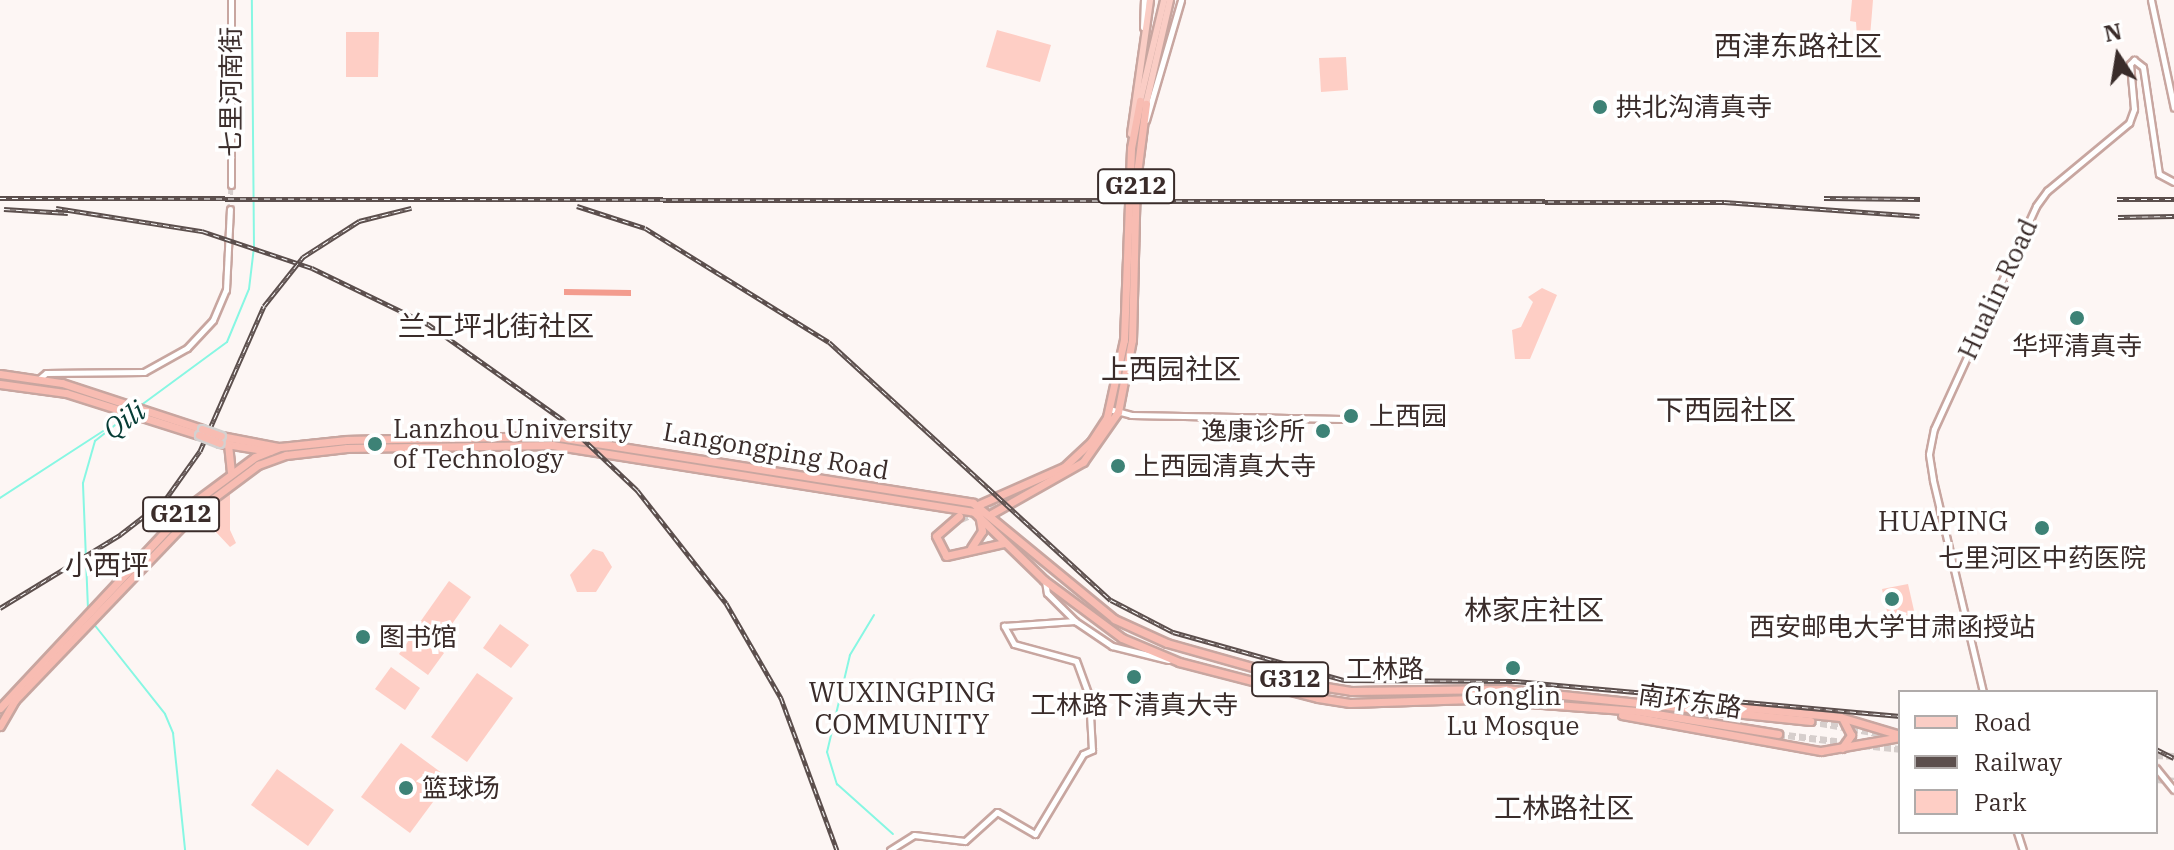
<!DOCTYPE html>
<meta charset="utf-8">
<style>
body{margin:0}
#map{position:relative;width:2174px;height:850px;overflow:hidden;background:#fdf6f4;font-family:"IBM Plex Serif","Noto Sans SC",serif}
div>[style]{position:absolute}
.green>*{inset:0;background:#fecec5}
.forest>*{inset:0;background:#f39c8e}
.stream>*{height:2px;margin:-1px;padding:0 1px;transform-origin:1px;border-radius:1px;background:#87f7e3}
.tertiary-tunnel>*{height:5px;margin-top:-2.5px;transform-origin:0;background:repeating-linear-gradient(90deg,#d6cecc 0 5px,transparent 0 7.5px)}
.trunk-tunnel>*{height:7px;margin-top:-3.5px;transform-origin:0;background:repeating-linear-gradient(90deg,#d6cecc 0 7px,transparent 0 10.5px)}
.roads{filter:drop-shadow(2px 0 #c8a6a0) drop-shadow(-2px 0 #c8a6a0) drop-shadow(0 2px #c8a6a0) drop-shadow(0 -2px #c8a6a0)}
.tertiary>*{height:5px;margin:-2.5px;padding:0 2.5px;transform-origin:2.5px;border-radius:2.5px;background:#fff}
.primary>*{height:6px;margin:-3px;padding:0 3px;transform-origin:3px;border-radius:3px;background:#facdc5}
.trunk>*{height:7px;margin:-3.5px;padding:0 3.5px;transform-origin:3.5px;border-radius:3.5px;background:#f8bcb2}
.rail>*{height:5px;margin-top:-2.5px;transform-origin:0;background:repeating-linear-gradient(90deg,#fff 0 6px,#5c4f4d 0 12px);box-sizing:border-box;border-block:2px solid #5c4f4d}
.bridges{filter:drop-shadow(2px 0 #d4d1d0) drop-shadow(-2px 0 #d4d1d0) drop-shadow(0 2px #d4d1d0) drop-shadow(0 -2px #d4d1d0)}
.trunk-bridge>*{height:7px;margin:-3.5px;padding:0 3.5px;transform-origin:3.5px;border-radius:3.5px;background:#f8bcb2}
.dots>*{width:22px;height:22px;translate:-50% -50%;box-sizing:border-box;border:4px solid #fff;border-radius:50%}
span{translate:-50% -50%;white-space:nowrap;text-align:center;line-height:1.15;-webkit-text-stroke:7px #fff;paint-order:stroke}
.shield-label span{padding:2px 6px;background:#fff;border:2px solid;border-radius:6px;-webkit-text-stroke-width:0}
.shield-label{font-size:24px;color:#3a2c2a;font-weight:700}
.street-label{font-size:26px;color:#3a2c2a}
.poi-label{font-size:26px;color:#3a2c2a}
.left{translate:0 -50%;text-align:left}
.right{translate:-100% -50%;text-align:right}
.neighbourhood-label{font-size:28px;color:#3a2c2a}
.water-label{font-size:28px;color:#053c35;font-style:italic}
.legend{position:absolute;left:1898px;top:690px;width:260px;height:144px;box-sizing:border-box;background:#fff;border:2px solid #b0abaa;margin:0;padding:10px 14px;list-style:none;font-size:24px;color:#3a2c2a}
.legend li{display:flex;align-items:center;gap:16px;height:40px}
.legend b{width:40px;border:2px solid #b0abaa}
.north{position:absolute;left:2078px;top:16px;width:80px;height:80px;-webkit-text-stroke:6px #fff;paint-order:stroke;rotate:348deg;font-size:22px;font-weight:700;line-height:32px;text-align:center;color:#3a2c2a}
.north::after{content:'';display:block;margin:auto;width:28px;height:36px;background:#3a2c2a;clip-path:polygon(50% 0,100% 100%,50% 72%,0 100%)}
</style>
<div id="map">
<div class="green">
<i style="clip-path:polygon(1852px 0,1873px 0,1870px 37px,1857px 38px,1856px 22px,1850px 21px)"></i>
<i style="clip-path:polygon(997px 30px,1051px 45px,1040px 82px,986px 67px)"></i>
<i style="clip-path:polygon(346px 32px,379px 32px,378px 77px,346px 77px)"></i>
<i style="clip-path:polygon(1346px 57px,1348px 90px,1321px 92px,1319px 58px)"></i>
<i style="clip-path:polygon(1542px 288px,1557px 295px,1530px 359px,1515px 359px,1512px 330px,1521px 327px,1533px 302px,1528px 297px)"></i>
<i style="clip-path:polygon(230px 487px,230px 530px,236px 543px,230px 547px,199px 514px)"></i>
<i style="clip-path:polygon(593px 549px,603px 552px,612px 567px,596px 592px,577px 592px,570px 575px)"></i>
<i style="clip-path:polygon(449px 581px,471px 597px,440px 641px,418px 625px)"></i>
<i style="clip-path:polygon(1908px 584px,1915px 615px,1889px 620px,1882px 589px)"></i>
<i style="clip-path:polygon(500px 624px,529px 645px,511px 668px,483px 648px)"></i>
<i style="clip-path:polygon(415px 632px,444px 653px,428px 675px,399px 654px)"></i>
<i style="clip-path:polygon(391px 667px,420px 688px,405px 710px,375px 689px)"></i>
<i style="clip-path:polygon(477px 673px,513px 698px,467px 762px,431px 737px)"></i>
<i style="clip-path:polygon(401px 743px,450px 779px,410px 833px,361px 797px)"></i>
<i style="clip-path:polygon(277px 769px,334px 810px,308px 846px,251px 805px)"></i>
</div>
<div class="forest">
<i style="clip-path:polygon(564px 289px,631px 290px,631px 296px,564px 295px)"></i>
</div>
<div class="stream">
<i style="left:140px;top:406px;width:108px;rotate:-36.3deg"></i>
<i style="left:227px;top:342px;width:57px;rotate:-67.5deg"></i>
<i style="left:249px;top:289px;width:42px;rotate:-83.2deg"></i>
<i style="left:254px;top:247px;width:247px;rotate:-90.5deg"></i>
<i style="left:0;top:498px;width:123px;rotate:-33deg"></i>
<i style="left:88px;top:609px;width:126px;rotate:-92.3deg"></i>
<i style="left:83px;top:483px;width:44px;rotate:-74.1deg"></i>
<i style="left:95px;top:441px;width:43px;rotate:-38.5deg"></i>
<i style="left:874px;top:615px;width:47px;rotate:121deg"></i>
<i style="left:850px;top:655px;width:100px;rotate:103.3deg"></i>
<i style="left:827px;top:752px;width:34px;rotate:73deg"></i>
<i style="left:837px;top:784px;width:75px;rotate:41.8deg"></i>
<i style="left:93px;top:623px;width:116px;rotate:51.6deg"></i>
<i style="left:165px;top:714px;width:21px;rotate:67deg"></i>
<i style="left:173px;top:733px;width:118px;rotate:84.1deg"></i>
</div>
<div class="tertiary-tunnel">
<i style="left:230px;top:209px;width:24px;rotate:-88deg"></i>
</div>
<div class="trunk-tunnel">
<i style="left:961px;top:519px;width:48px;rotate:-23.4deg"></i>
<i style="left:1810px;top:721px;width:85px;rotate:10.1deg"></i>
<i style="left:1778px;top:734px;width:74px;rotate:7deg"></i>
<i style="left:1863px;top:745px;width:37px;rotate:6deg"></i>
<i style="left:2156px;top:755px;width:18px;rotate:3deg"></i>
<i style="left:2156px;top:779px;width:18px;rotate:6deg"></i>
</div>
<div class="roads">
<div class="tertiary">
<i style="left:2151px;top:0;width:110px;rotate:78deg"></i>
<i style="left:1143px;top:27px;width:27px;rotate:-88deg"></i>
<i style="left:1146px;top:120px;width:125px;rotate:-73.7deg"></i>
<i style="left:231px;top:185px;width:185px;rotate:-90deg"></i>
<i style="left:39px;top:379px;width:9px;rotate:-41deg"></i>
<i style="left:46px;top:373px;width:98px;rotate:-0.6deg"></i>
<i style="left:144px;top:372px;width:49px;rotate:-29.2deg"></i>
<i style="left:187px;top:348px;width:38px;rotate:-47deg"></i>
<i style="left:213px;top:320px;width:33px;rotate:-67deg"></i>
<i style="left:226px;top:290px;width:81px;rotate:-87.2deg"></i>
<i style="left:1109px;top:409px;width:23px;rotate:15deg"></i>
<i style="left:1131px;top:415px;width:211px;rotate:1.1deg"></i>
<i style="left:1045px;top:581px;width:12px;rotate:81deg"></i>
<i style="left:1047px;top:593px;width:40px;rotate:45deg"></i>
<i style="left:1075px;top:621px;width:45px;rotate:34deg"></i>
<i style="left:1112px;top:646px;width:58px;rotate:14deg"></i>
<i style="left:1983px;top:692px;width:218px;rotate:-103.3deg"></i>
<i style="left:1933px;top:480px;width:26px;rotate:-99deg"></i>
<i style="left:1929px;top:454px;width:25px;rotate:-79deg"></i>
<i style="left:1934px;top:429px;width:245px;rotate:-65.4deg"></i>
<i style="left:2036px;top:206px;width:19px;rotate:-54deg"></i>
<i style="left:2047px;top:191px;width:107px;rotate:-39.7deg"></i>
<i style="left:2129px;top:123px;width:15px;rotate:-70deg"></i>
<i style="left:2134px;top:109px;width:45px;rotate:-95.1deg"></i>
<i style="left:2130px;top:64px;width:6px;rotate:-45deg"></i>
<i style="left:2134px;top:60px;width:11px;rotate:38deg"></i>
<i style="left:2143px;top:67px;width:108px;rotate:81.5deg"></i>
<i style="left:2159px;top:174px;width:17px;rotate:28deg"></i>
<i style="left:2156px;top:768px;width:28px;rotate:51deg"></i>
<i style="left:2017px;top:832px;width:19px;rotate:72deg"></i>
<i style="left:890px;top:850px;width:28px;rotate:-32deg"></i>
<i style="left:914px;top:835px;width:51px;rotate:6.7deg"></i>
<i style="left:965px;top:841px;width:43px;rotate:-42.2deg"></i>
<i style="left:997px;top:812px;width:44px;rotate:30.1deg"></i>
<i style="left:1035px;top:834px;width:93px;rotate:-59deg"></i>
<i style="left:1083px;top:754px;width:10px;rotate:-24deg"></i>
<i style="left:1092px;top:750px;width:54px;rotate:-93.2deg"></i>
<i style="left:1089px;top:696px;width:37px;rotate:-110deg"></i>
<i style="left:1076px;top:661px;width:64px;rotate:-164.7deg"></i>
<i style="left:1014px;top:644px;width:21px;rotate:-119deg"></i>
<i style="left:1004px;top:626px;width:71px;rotate:-4deg"></i>
</div>
<div class="primary">
<i style="left:1140px;top:101px;width:104px;rotate:-76.6deg"></i>
<i style="left:1146px;top:104px;width:107px;rotate:-77deg"></i>
<i style="left:1131px;top:134px;width:135px;rotate:-81.9deg"></i>
</div>
<div class="trunk">
<i style="left:0;top:374px;width:63px;rotate:8.3deg"></i>
<i style="left:62px;top:383px;width:147px;rotate:18.2deg"></i>
<i style="left:0;top:384px;width:67px;rotate:7.8deg"></i>
<i style="left:66px;top:393px;width:139px;rotate:17.5deg"></i>
<i style="left:221px;top:436px;width:58px;rotate:10.9deg"></i>
<i style="left:220px;top:443px;width:50px;rotate:9.3deg"></i>
<i style="left:228px;top:444px;width:27px;rotate:84deg"></i>
<i style="left:978px;top:505px;width:94px;rotate:-23.8deg"></i>
<i style="left:1064px;top:467px;width:37px;rotate:-43deg"></i>
<i style="left:1091px;top:442px;width:30px;rotate:-57deg"></i>
<i style="left:1107px;top:417px;width:79px;rotate:-77.6deg"></i>
<i style="left:1124px;top:340px;width:192px;rotate:-87.9deg"></i>
<i style="left:1131px;top:148px;width:48px;rotate:-79.2deg"></i>
<i style="left:991px;top:514px;width:106px;rotate:-29.5deg"></i>
<i style="left:1083px;top:462px;width:61px;rotate:-55deg"></i>
<i style="left:1118px;top:412px;width:73px;rotate:-79deg"></i>
<i style="left:1132px;top:340px;width:159px;rotate:-88.6deg"></i>
<i style="left:1136px;top:181px;width:78px;rotate:-82.6deg"></i>
<i style="left:959px;top:516px;width:30px;rotate:139deg"></i>
<i style="left:936px;top:536px;width:22px;rotate:63deg"></i>
<i style="left:946px;top:556px;width:59px;rotate:-12.6deg"></i>
<i style="left:971px;top:548px;width:20px;rotate:-57deg"></i>
<i style="left:982px;top:531px;width:17px;rotate:-100deg"></i>
<i style="left:1679px;top:701px;width:162px;rotate:5.7deg"></i>
<i style="left:1840px;top:717px;width:63px;rotate:16.7deg"></i>
<i style="left:0;top:708px;width:277px;rotate:-46.9deg"></i>
<i style="left:189px;top:506px;width:82px;rotate:-36.6deg"></i>
<i style="left:255px;top:457px;width:27px;rotate:-22deg"></i>
<i style="left:280px;top:447px;width:67px;rotate:-6deg"></i>
<i style="left:347px;top:440px;width:205px;rotate:-1.1deg"></i>
<i style="left:552px;top:436px;width:426px;rotate:9deg"></i>
<i style="left:973px;top:503px;width:183px;rotate:39.4deg"></i>
<i style="left:1114px;top:619px;width:58px;rotate:24.4deg"></i>
<i style="left:1167px;top:643px;width:159px;rotate:15.7deg"></i>
<i style="left:1320px;top:686px;width:31px;rotate:9deg"></i>
<i style="left:1351px;top:691px;width:154px;rotate:-0.7deg"></i>
<i style="left:1505px;top:689px;width:307px;rotate:6deg"></i>
<i style="left:1622px;top:715px;width:202px;rotate:10.3deg"></i>
<i style="left:1821px;top:751px;width:80px;rotate:-10deg"></i>
<i style="left:0;top:726px;width:30px;rotate:-60deg"></i>
<i style="left:15px;top:700px;width:260px;rotate:-46.2deg"></i>
<i style="left:195px;top:512px;width:79px;rotate:-36.7deg"></i>
<i style="left:258px;top:465px;width:30px;rotate:-20deg"></i>
<i style="left:286px;top:455px;width:61px;rotate:-6.5deg"></i>
<i style="left:347px;top:448px;width:205px;rotate:-0.8deg"></i>
<i style="left:552px;top:445px;width:427px;rotate:9deg"></i>
<i style="left:974px;top:512px;width:98px;rotate:44.2deg"></i>
<i style="left:1044px;top:580px;width:97px;rotate:36.6deg"></i>
<i style="left:1122px;top:638px;width:62px;rotate:22.8deg"></i>
<i style="left:1179px;top:662px;width:144px;rotate:14.5deg"></i>
<i style="left:1318px;top:698px;width:32px;rotate:9deg"></i>
<i style="left:1350px;top:703px;width:124px;rotate:-1.8deg"></i>
<i style="left:1474px;top:699px;width:164px;rotate:4.2deg"></i>
<i style="left:1638px;top:711px;width:142px;rotate:9.3deg"></i>
<i style="left:1842px;top:748px;width:16px;rotate:-55deg"></i>
<i style="left:1851px;top:735px;width:18px;rotate:-117deg"></i>
</div>
</div>
<div class="rail">
<i style="left:0;top:198px;width:1724px;rotate:0.13deg"></i>
<i style="left:1724px;top:202px;width:196px;rotate:4.1deg"></i>
<i style="left:1824px;top:198px;width:96px;rotate:0.6deg"></i>
<i style="left:2117px;top:199px;width:57px"></i>
<i style="left:577px;top:206px;width:71px;rotate:17.9deg"></i>
<i style="left:645px;top:228px;width:216px;rotate:31.8deg"></i>
<i style="left:829px;top:342px;width:382px;rotate:42.5deg"></i>
<i style="left:1111px;top:600px;width:70px;rotate:27.3deg"></i>
<i style="left:1173px;top:632px;width:178px;rotate:15.7deg"></i>
<i style="left:1344px;top:680px;width:171px;rotate:0.3deg"></i>
<i style="left:1515px;top:681px;width:387px;rotate:5.2deg"></i>
<i style="left:56px;top:208px;width:148px;rotate:9deg"></i>
<i style="left:202px;top:231px;width:116px;rotate:18.6deg"></i>
<i style="left:312px;top:268px;width:129px;rotate:25.8deg"></i>
<i style="left:428px;top:324px;width:166px;rotate:35.4deg"></i>
<i style="left:563px;top:420px;width:102px;rotate:43.4deg"></i>
<i style="left:637px;top:490px;width:144px;rotate:51.8deg"></i>
<i style="left:726px;top:603px;width:110px;rotate:59.9deg"></i>
<i style="left:781px;top:698px;width:162px;rotate:69.8deg"></i>
<i style="left:4px;top:209px;width:64px;rotate:3.6deg"></i>
<i style="left:2118px;top:217px;width:56px;rotate:-1deg"></i>
<i style="left:0;top:608px;width:142px;rotate:-31.4deg"></i>
<i style="left:121px;top:534px;width:56px;rotate:-37.7deg"></i>
<i style="left:165px;top:500px;width:60px;rotate:-54.5deg"></i>
<i style="left:200px;top:451px;width:158px;rotate:-66.2deg"></i>
<i style="left:264px;top:306px;width:63px;rotate:-51.5deg"></i>
<i style="left:303px;top:257px;width:67px;rotate:-32.7deg"></i>
<i style="left:359px;top:221px;width:54px;rotate:-14deg"></i>
<i style="left:2156px;top:749px;width:20px;rotate:27deg"></i>
</div>
<div class="bridges">
<div class="trunk-bridge">
<i style="left:202px;top:429px;width:20px;rotate:20deg"></i>
<i style="left:199px;top:435px;width:22px;rotate:21deg"></i>
</div>
</div>
<div class="dots">
<i style="left:1600px;top:107px;background:#3d8276"></i>
<i style="left:2077px;top:318px;background:#3d8276"></i>
<i style="left:1351px;top:416px;background:#3d8276"></i>
<i style="left:1323px;top:431px;background:#3d8276"></i>
<i style="left:375px;top:444px;background:#3d8276"></i>
<i style="left:1118px;top:466px;background:#3d8276"></i>
<i style="left:2042px;top:528px;background:#3d8276"></i>
<i style="left:1892px;top:599px;background:#3d8276"></i>
<i style="left:363px;top:637px;background:#3d8276"></i>
<i style="left:1513px;top:668px;background:#3d8276"></i>
<i style="left:1134px;top:677px;background:#3d8276"></i>
<i style="left:406px;top:788px;background:#3d8276"></i>
</div>
<div class="shield-label">
<span style="left:1136px;top:186px">G212</span>
<span style="left:181px;top:514px">G212</span>
<span style="left:1290px;top:679px">G312</span>
</div>
<div class="street-label">
<span style="left:231px;top:92px;rotate:-90deg">七里河南街</span>
<span style="left:1998px;top:289px;rotate:-65deg">Hualin Road</span>
<span style="left:776px;top:451px;rotate:10deg">Langongping Road</span>
<span style="left:1385px;top:669px">工林路</span>
<span style="left:1690px;top:701px;rotate:8deg">南环东路</span>
</div>
<div class="poi-label">
<span class="left" style="left:1616px;top:107px">拱北沟清真寺</span>
<span style="left:2077px;top:346px">华坪清真寺</span>
<span class="left" style="left:1369px;top:416px">上西园</span>
<span class="left" style="left:393px;top:444px">Lanzhou University<br>of Technology</span>
<span class="right" style="left:1305px;top:431px">逸康诊所</span>
<span class="left" style="left:1134px;top:466px">上西园清真大寺</span>
<span style="left:2042px;top:558px">七里河区中药医院</span>
<span style="left:1892px;top:627px">西安邮电大学甘肃函授站</span>
<span class="left" style="left:379px;top:637px">图书馆</span>
<span style="left:1513px;top:711px">Gonglin<br>Lu Mosque</span>
<span style="left:1134px;top:705px">工林路下清真大寺</span>
<span class="left" style="left:422px;top:788px">篮球场</span>
</div>
<div class="neighbourhood-label">
<span style="left:1798px;top:46px">西津东路社区</span>
<span style="left:496px;top:326px">兰工坪北街社区</span>
<span style="left:1171px;top:369px">上西园社区</span>
<span style="left:1726px;top:410px">下西园社区</span>
<span style="left:1943px;top:521px">HUAPING</span>
<span style="left:107px;top:565px">小西坪</span>
<span style="left:1534px;top:610px">林家庄社区</span>
<span style="left:902px;top:708px">WUXINGPING<br>COMMUNITY</span>
<span style="left:1564px;top:808px">工林路社区</span>
</div>
<div class="water-label">
<span style="left:124px;top:420px;rotate:-35deg">Qili</span>
</div>
<ul class="legend">
<li><b style="height:10px;background:#facdc5"></b>Road</li>
<li><b style="height:10px;background:#5c4f4d"></b>Railway</li>
<li><b style="height:22px;background:#fecec5"></b>Park</li>
</ul>
<div class="north">N</div>
</div>
